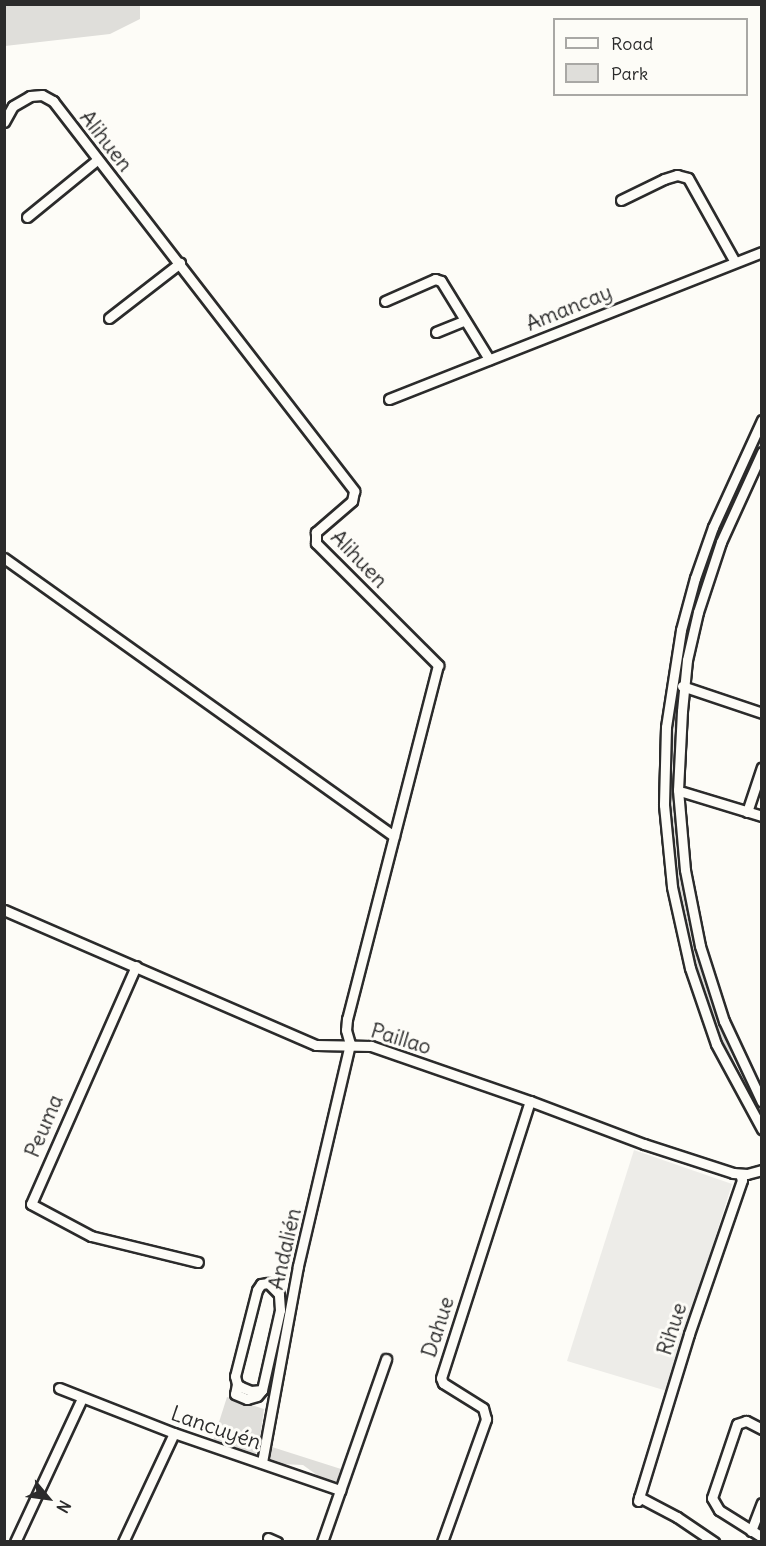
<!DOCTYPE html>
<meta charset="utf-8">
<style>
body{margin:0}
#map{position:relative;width:766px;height:1546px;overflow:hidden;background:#fdfcf7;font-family:Delius,sans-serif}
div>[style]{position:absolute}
.built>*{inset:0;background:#edece8}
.green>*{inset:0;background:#dfdeda}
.roads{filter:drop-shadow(2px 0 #2b2b2b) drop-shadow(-2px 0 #2b2b2b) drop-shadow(0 2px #2b2b2b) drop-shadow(0 -2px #2b2b2b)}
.minor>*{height:9px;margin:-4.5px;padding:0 4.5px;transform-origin:4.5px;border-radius:4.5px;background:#fdfcf7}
span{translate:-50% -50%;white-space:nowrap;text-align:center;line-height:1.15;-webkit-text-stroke:6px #fdfcf7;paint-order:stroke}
.street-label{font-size:21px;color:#2b2b2b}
.frame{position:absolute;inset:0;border:6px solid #2b2b2b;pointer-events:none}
.legend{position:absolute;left:553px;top:18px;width:195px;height:78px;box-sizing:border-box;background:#fdfcf7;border:2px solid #a9a8a5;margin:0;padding:8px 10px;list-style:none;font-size:18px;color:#2b2b2b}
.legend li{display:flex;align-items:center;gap:12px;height:30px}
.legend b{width:30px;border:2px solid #a9a8a5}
.north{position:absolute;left:18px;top:1468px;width:60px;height:60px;-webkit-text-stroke:4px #fdfcf7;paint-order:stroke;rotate:119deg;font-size:16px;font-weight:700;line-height:24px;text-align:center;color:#2b2b2b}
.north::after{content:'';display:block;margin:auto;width:21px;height:27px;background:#2b2b2b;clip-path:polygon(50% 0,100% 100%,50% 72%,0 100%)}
</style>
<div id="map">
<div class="built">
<i style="clip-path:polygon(634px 1150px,732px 1184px,667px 1391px,567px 1361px)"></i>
</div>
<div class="green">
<i style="clip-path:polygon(4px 5px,140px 5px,140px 19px,110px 34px,5px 46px)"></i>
<i style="clip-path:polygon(761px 431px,761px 443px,725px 524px,681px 680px,677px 680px,687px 622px,708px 553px)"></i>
<i style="clip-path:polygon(680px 687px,675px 782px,673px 783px,670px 782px,672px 735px,676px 689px)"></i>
<i style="clip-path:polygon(670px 792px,674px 795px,677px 855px,693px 941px,711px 1002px,741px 1079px,756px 1106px,753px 1107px,714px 1024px,694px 965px,674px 867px)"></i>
<i style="clip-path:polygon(227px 1397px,264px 1409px,258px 1451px,254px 1456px,212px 1444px)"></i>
<i style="clip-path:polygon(272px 1447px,341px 1469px,337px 1481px,333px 1482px,321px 1478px,303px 1465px,281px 1464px,268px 1460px)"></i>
</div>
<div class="roads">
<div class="minor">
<i style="left:4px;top:122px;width:18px;rotate:-61deg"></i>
<i style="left:13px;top:106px;width:20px;rotate:-30deg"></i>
<i style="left:30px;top:96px;width:12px;rotate:-5deg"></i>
<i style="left:42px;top:95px;width:13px;rotate:29deg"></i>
<i style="left:53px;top:101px;width:493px;rotate:52.3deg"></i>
<i style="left:354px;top:491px;width:10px;rotate:101deg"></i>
<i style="left:352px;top:501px;width:48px;rotate:139.3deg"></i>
<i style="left:316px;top:532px;width:11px;rotate:90deg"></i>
<i style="left:316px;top:543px;width:173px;rotate:45deg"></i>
<i style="left:438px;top:665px;width:366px;rotate:104.4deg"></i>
<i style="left:347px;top:1019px;width:11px;rotate:95deg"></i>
<i style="left:346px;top:1030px;width:15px;rotate:74deg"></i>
<i style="left:350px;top:1044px;width:228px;rotate:103.2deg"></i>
<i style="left:298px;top:1266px;width:200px;rotate:100.4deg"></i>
<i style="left:621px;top:200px;width:48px;rotate:-26deg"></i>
<i style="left:664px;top:179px;width:14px;rotate:-17deg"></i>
<i style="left:677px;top:175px;width:11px;rotate:15deg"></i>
<i style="left:688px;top:178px;width:96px;rotate:60.8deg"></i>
<i style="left:27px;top:217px;width:90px;rotate:-39.2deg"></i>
<i style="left:385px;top:301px;width:55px;rotate:-23.7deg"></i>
<i style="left:435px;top:279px;width:6px;rotate:18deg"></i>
<i style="left:441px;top:281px;width:92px;rotate:58.4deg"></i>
<i style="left:109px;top:318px;width:90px;rotate:-37.8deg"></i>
<i style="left:436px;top:332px;width:31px;rotate:-22deg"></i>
<i style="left:389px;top:399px;width:401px;rotate:-21.5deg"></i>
<i style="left:762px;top:420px;width:118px;rotate:114.6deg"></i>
<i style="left:713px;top:527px;width:54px;rotate:109.4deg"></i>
<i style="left:695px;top:578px;width:54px;rotate:105.1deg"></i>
<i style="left:681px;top:630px;width:98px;rotate:98.8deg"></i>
<i style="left:666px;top:727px;width:78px;rotate:91.5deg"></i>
<i style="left:664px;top:805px;width:82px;rotate:84.4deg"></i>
<i style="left:672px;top:887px;width:83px;rotate:77.5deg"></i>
<i style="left:690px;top:968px;width:80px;rotate:71.1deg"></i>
<i style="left:716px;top:1044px;width:97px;rotate:61.6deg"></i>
<i style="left:762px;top:452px;width:99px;rotate:114.5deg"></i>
<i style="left:721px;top:542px;width:74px;rotate:108.2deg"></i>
<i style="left:698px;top:612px;width:49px;rotate:102.9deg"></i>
<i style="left:687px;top:660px;width:51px;rotate:95.6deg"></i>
<i style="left:682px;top:711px;width:79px;rotate:92.9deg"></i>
<i style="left:678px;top:790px;width:80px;rotate:85deg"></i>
<i style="left:685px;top:870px;width:77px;rotate:78.8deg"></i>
<i style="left:700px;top:946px;width:79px;rotate:72.3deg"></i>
<i style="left:724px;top:1021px;width:89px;rotate:64.9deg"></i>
<i style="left:4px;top:558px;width:479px;rotate:35.5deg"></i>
<i style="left:682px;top:686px;width:84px;rotate:18.6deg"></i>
<i style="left:683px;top:792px;width:83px;rotate:16.9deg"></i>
<i style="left:747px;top:812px;width:47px;rotate:-71.6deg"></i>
<i style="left:4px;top:910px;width:340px;rotate:23.4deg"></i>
<i style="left:316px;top:1045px;width:55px;rotate:1deg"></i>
<i style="left:371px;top:1046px;width:168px;rotate:19.1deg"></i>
<i style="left:530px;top:1101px;width:122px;rotate:20.7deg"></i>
<i style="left:644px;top:1144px;width:94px;rotate:18deg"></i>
<i style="left:733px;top:1173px;width:14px;rotate:4deg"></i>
<i style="left:747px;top:1174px;width:16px;rotate:-15deg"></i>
<i style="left:136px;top:966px;width:260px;rotate:113.8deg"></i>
<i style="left:31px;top:1204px;width:68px;rotate:28.1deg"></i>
<i style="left:91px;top:1236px;width:110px;rotate:13.7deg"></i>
<i style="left:237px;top:1384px;width:10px;rotate:101deg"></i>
<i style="left:235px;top:1394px;width:13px;rotate:23deg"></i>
<i style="left:247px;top:1399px;width:10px;rotate:-17deg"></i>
<i style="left:257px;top:1396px;width:8px;rotate:-50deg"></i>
<i style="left:262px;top:1390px;width:82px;rotate:-77.3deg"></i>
<i style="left:280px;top:1310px;width:16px;rotate:-94deg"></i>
<i style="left:279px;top:1294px;width:16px;rotate:-135deg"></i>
<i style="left:268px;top:1283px;width:7px;rotate:172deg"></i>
<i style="left:261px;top:1284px;width:7px;rotate:124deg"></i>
<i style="left:257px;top:1290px;width:89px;rotate:104.3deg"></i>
<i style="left:235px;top:1376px;width:8px;rotate:76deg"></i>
<i style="left:237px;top:1384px;width:5px;rotate:37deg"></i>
<i style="left:241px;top:1387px;width:11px;rotate:22deg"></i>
<i style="left:251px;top:1391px;width:11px;rotate:-5deg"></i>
<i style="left:59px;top:1388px;width:123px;rotate:21.4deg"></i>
<i style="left:174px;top:1433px;width:176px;rotate:19deg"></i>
<i style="left:762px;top:1429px;width:18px;rotate:-153deg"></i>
<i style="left:746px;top:1421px;width:9px;rotate:162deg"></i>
<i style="left:737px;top:1424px;width:78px;rotate:108.7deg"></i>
<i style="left:712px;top:1498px;width:14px;rotate:60deg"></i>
<i style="left:719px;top:1510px;width:51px;rotate:32.1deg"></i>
<i style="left:639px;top:1497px;width:43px;rotate:27.8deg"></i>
<i style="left:677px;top:1517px;width:45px;rotate:34deg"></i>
<i style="left:638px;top:1501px;width:175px;rotate:-73deg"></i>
<i style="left:689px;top:1334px;width:163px;rotate:-71deg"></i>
<i style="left:742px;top:1180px;width:6px;rotate:-108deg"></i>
<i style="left:751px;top:1531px;width:30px;rotate:-69deg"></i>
<i style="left:268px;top:1538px;width:10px;rotate:24deg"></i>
<i style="left:15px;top:1542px;width:159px;rotate:-65deg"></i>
<i style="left:123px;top:1542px;width:120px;rotate:-64.9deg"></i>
<i style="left:322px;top:1542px;width:194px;rotate:-70.7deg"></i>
<i style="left:442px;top:1542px;width:131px;rotate:-70.3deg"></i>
<i style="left:486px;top:1419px;width:11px;rotate:-105deg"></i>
<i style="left:483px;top:1408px;width:47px;rotate:-148deg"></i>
<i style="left:443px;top:1383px;width:5px;rotate:-112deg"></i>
<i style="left:441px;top:1378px;width:291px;rotate:-72.2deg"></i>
</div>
</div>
<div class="street-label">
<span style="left:106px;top:141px;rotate:52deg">Alihuen</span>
<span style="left:569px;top:308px;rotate:-22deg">Amancay</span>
<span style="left:359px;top:559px;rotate:46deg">Alihuen</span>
<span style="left:401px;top:1039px;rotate:17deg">Paillao</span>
<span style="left:44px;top:1126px;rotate:-67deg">Peuma</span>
<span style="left:285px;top:1249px;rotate:-77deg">Andalién</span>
<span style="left:438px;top:1327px;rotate:-72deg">Dahue</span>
<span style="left:672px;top:1329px;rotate:-72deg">Rihue</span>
<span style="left:216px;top:1428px;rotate:19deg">Lancuyén</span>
</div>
<div class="frame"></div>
<ul class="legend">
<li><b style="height:8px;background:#fdfcf7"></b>Road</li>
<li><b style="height:16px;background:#dfdeda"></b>Park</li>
</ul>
<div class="north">N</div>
</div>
